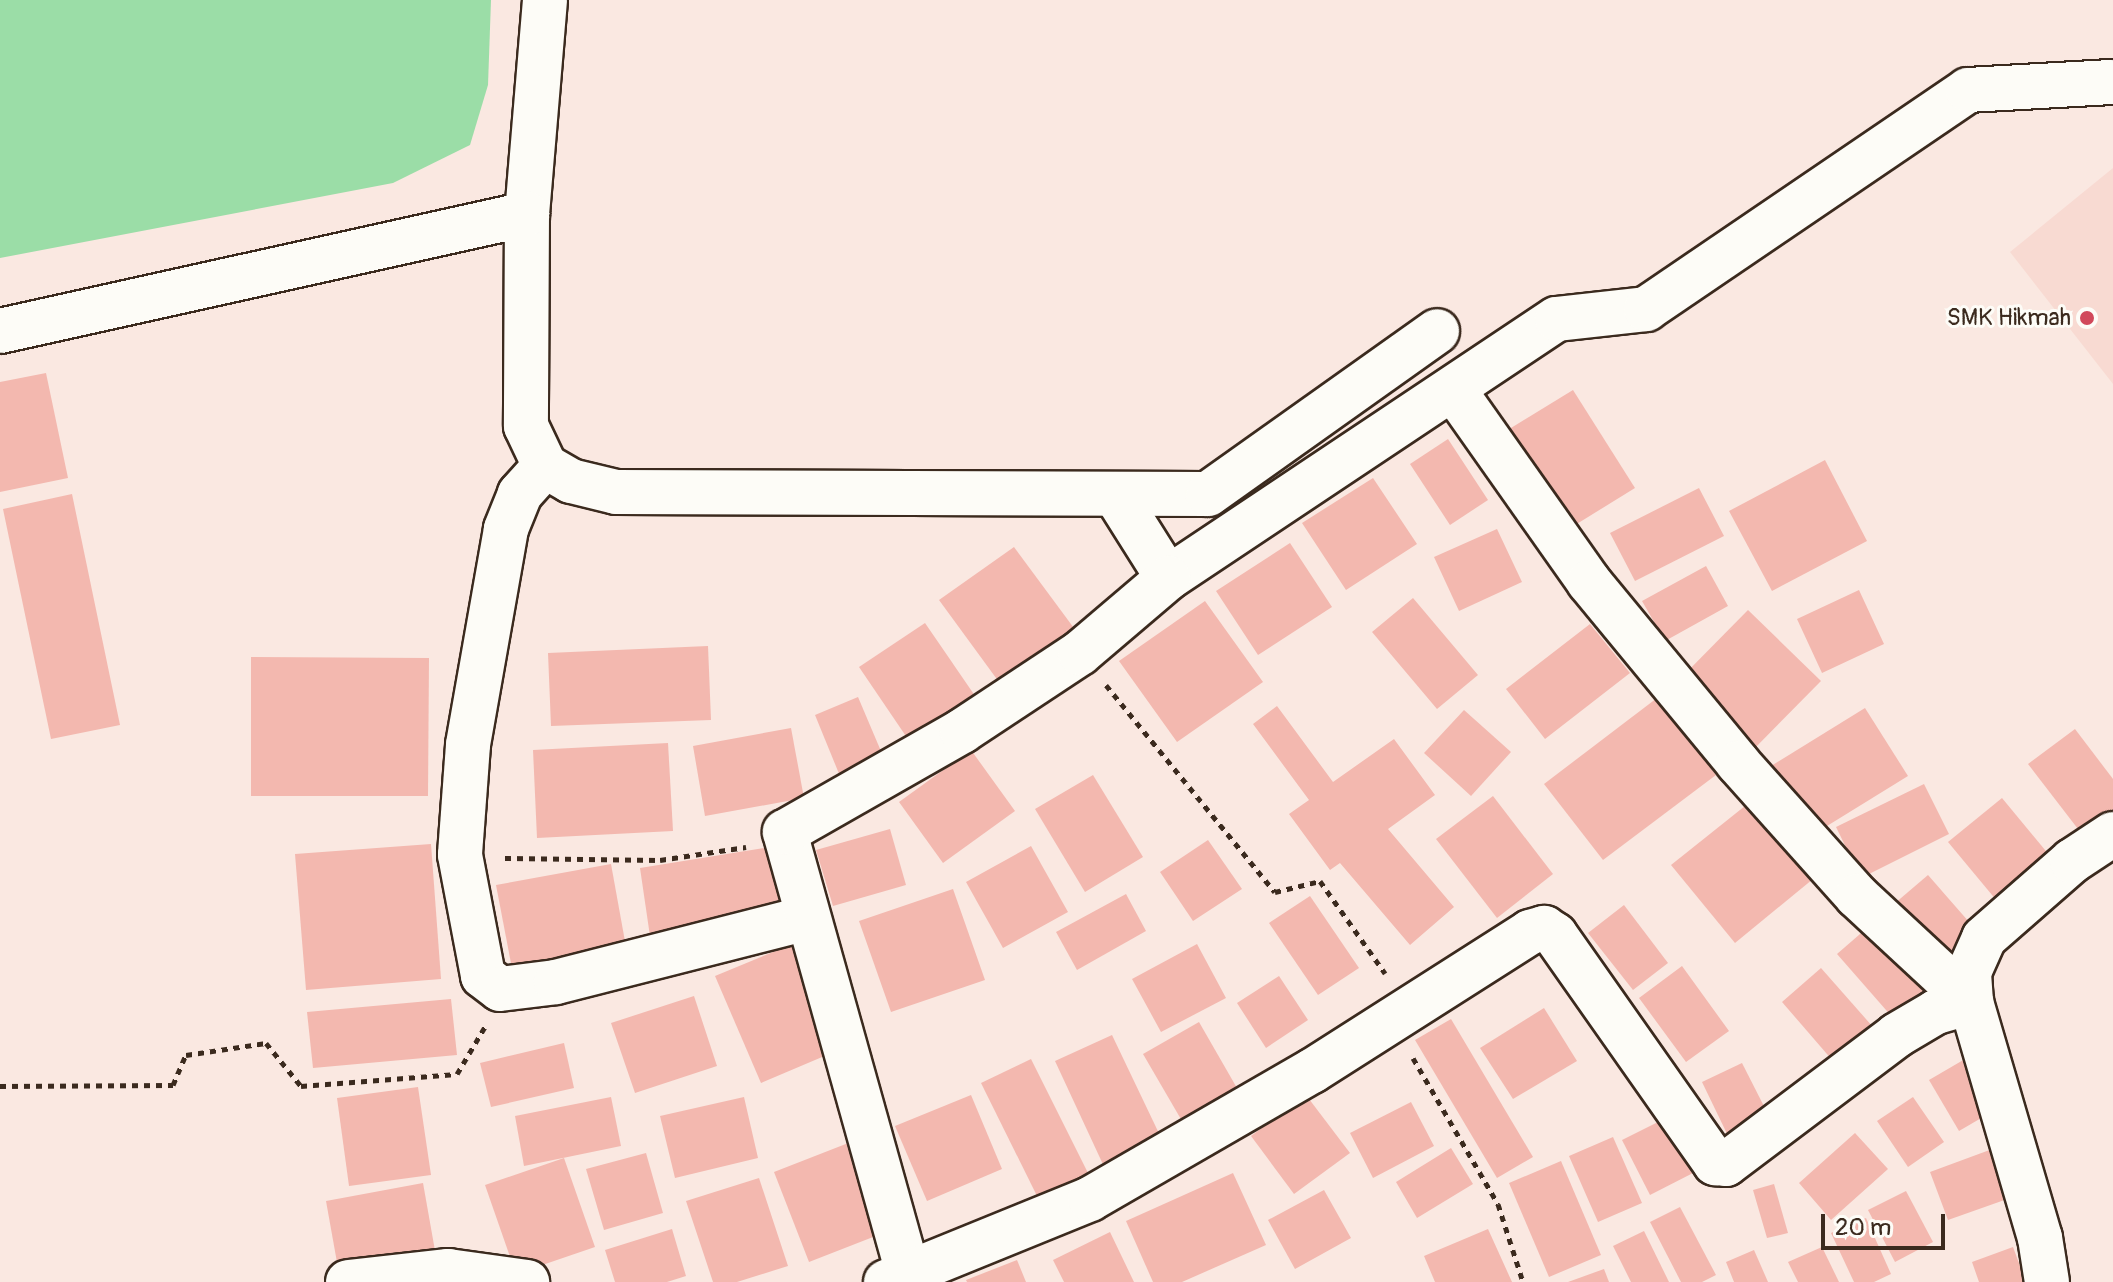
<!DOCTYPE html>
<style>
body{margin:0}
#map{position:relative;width:2113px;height:1282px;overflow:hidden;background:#fae8e1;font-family:Pangolin,sans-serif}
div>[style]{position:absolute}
.built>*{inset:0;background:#f8dad2}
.green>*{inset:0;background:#9bdda7}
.building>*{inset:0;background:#f3b8af}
.path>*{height:5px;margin-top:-2.5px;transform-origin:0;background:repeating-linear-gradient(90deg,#3b2a1e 0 6px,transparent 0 12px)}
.roads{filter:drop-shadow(2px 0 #3b2a1e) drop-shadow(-2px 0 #3b2a1e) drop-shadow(0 2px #3b2a1e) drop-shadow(0 -2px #3b2a1e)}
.minor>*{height:44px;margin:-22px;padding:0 22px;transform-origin:22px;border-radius:22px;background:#fdfcf7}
.dots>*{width:22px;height:22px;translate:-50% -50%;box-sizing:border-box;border:4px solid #fdfcf7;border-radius:50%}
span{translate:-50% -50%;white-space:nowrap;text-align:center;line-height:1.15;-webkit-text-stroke:6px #fdfcf7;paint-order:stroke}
.poi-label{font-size:24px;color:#3b2a1e}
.right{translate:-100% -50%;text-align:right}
.scale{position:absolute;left:1821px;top:1214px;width:124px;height:36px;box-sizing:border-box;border:4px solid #3b2a1e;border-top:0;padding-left:10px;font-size:24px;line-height:28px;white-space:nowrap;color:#3b2a1e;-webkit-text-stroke:6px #fdfcf7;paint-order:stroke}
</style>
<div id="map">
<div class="built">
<i style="clip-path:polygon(2113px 168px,2113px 384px,2010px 252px)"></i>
</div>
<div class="green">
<i style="clip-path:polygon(0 0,491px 0,488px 85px,470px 145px,393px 183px,0 258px)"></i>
</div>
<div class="building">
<i style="clip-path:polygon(46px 373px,68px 478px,0 492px,0 382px)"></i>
<i style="clip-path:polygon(1573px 390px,1635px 488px,1567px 530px,1506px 431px)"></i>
<i style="clip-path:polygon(1448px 439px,1488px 500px,1450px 525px,1410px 464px)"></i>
<i style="clip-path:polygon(1825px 460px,1867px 541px,1772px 591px,1729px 511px)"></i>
<i style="clip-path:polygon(1373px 478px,1417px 544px,1346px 590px,1302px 523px)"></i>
<i style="clip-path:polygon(1699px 488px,1724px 536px,1635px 581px,1610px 533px)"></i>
<i style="clip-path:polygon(72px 494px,120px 725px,51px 739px,3px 509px)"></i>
<i style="clip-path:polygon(1497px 529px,1522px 582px,1459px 611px,1434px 557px)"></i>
<i style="clip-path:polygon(1290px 543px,1332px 607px,1258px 655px,1216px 591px)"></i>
<i style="clip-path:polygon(1014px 547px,1082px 639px,1007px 693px,939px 600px)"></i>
<i style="clip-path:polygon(1706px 566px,1728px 606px,1665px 641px,1642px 601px)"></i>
<i style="clip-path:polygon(1859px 590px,1884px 644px,1822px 673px,1797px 619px)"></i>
<i style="clip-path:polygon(1413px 598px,1478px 675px,1437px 709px,1372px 632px)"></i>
<i style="clip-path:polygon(1205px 601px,1263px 682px,1177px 742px,1119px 661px)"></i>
<i style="clip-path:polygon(1748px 610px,1821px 681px,1750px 753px,1677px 682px)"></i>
<i style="clip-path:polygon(925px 623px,982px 706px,916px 751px,859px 667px)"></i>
<i style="clip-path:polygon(1590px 624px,1630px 673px,1545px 739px,1506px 689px)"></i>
<i style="clip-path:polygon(708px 646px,711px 720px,551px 726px,548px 653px)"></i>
<i style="clip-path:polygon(251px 657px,429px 658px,428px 796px,251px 796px)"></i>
<i style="clip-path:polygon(858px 697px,886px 763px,842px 781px,815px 715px)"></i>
<i style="clip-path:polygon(1657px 698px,1716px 775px,1603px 860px,1544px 784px)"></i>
<i style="clip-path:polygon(1277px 706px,1333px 782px,1394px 739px,1435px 795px,1388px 829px,1454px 907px,1410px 945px,1340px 863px,1330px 870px,1289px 814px,1309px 800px,1253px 724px)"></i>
<i style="clip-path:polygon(1865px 708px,1908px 776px,1814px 834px,1771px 766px)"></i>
<i style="clip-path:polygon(1464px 710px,1511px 752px,1471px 796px,1424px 753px)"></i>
<i style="clip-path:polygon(791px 728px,804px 798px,705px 816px,693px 746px)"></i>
<i style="clip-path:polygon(2075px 729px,2113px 779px,2113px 823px,2088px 842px,2028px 764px)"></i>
<i style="clip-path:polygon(668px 743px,673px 831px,537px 838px,533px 750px)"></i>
<i style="clip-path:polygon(971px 750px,1015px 811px,943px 863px,899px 802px)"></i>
<i style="clip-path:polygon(1093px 775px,1143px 857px,1085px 892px,1035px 809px)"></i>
<i style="clip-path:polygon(1924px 784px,1949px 834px,1861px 878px,1836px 827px)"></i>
<i style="clip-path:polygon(1493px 796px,1553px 874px,1497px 918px,1436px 839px)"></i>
<i style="clip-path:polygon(2002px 798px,2050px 856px,1997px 901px,1948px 842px)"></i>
<i style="clip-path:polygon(1750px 802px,1813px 879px,1735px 943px,1671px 865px)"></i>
<i style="clip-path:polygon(890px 829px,906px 885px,833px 906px,816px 850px)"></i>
<i style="clip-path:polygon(1208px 840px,1242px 889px,1193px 921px,1160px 872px)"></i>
<i style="clip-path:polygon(431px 844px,441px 979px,306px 990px,295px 854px)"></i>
<i style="clip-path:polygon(1031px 846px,1068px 912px,1003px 948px,966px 882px)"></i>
<i style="clip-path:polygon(771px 847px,782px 923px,651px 943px,640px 868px)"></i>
<i style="clip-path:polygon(611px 864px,628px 958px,514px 979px,496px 885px)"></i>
<i style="clip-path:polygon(1928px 875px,1983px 938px,1942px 973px,1887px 910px)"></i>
<i style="clip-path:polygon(953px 889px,985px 980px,891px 1012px,859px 921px)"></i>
<i style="clip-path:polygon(1126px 894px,1146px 931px,1077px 970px,1056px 932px)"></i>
<i style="clip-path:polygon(1310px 896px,1359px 968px,1318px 995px,1269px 923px)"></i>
<i style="clip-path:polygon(1624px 905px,1668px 963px,1633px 990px,1588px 933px)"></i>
<i style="clip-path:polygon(1875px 921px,1930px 985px,1893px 1018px,1837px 954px)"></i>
<i style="clip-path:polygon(795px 943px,841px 1049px,761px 1083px,715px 976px)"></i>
<i style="clip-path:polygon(1197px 944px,1226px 998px,1161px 1032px,1132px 979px)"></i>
<i style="clip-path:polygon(1682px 966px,1729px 1031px,1686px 1062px,1639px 998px)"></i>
<i style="clip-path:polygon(1821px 968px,1873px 1027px,1833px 1061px,1782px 1002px)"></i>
<i style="clip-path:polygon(1279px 976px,1308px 1020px,1266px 1048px,1237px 1003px)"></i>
<i style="clip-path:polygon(694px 996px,717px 1066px,635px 1093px,611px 1023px)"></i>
<i style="clip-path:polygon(451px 999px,457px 1055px,313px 1068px,307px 1012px)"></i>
<i style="clip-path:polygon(1544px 1008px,1577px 1061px,1513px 1099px,1480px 1048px)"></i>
<i style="clip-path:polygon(1451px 1019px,1533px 1157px,1497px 1178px,1415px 1040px)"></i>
<i style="clip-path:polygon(1199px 1022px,1245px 1102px,1189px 1133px,1143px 1054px)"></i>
<i style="clip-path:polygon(1112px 1035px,1165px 1146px,1107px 1173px,1055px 1061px)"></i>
<i style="clip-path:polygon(564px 1043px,574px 1088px,491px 1107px,480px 1063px)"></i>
<i style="clip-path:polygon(1031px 1059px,1088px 1173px,1038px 1198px,981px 1083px)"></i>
<i style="clip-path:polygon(1965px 1059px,1995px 1110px,1959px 1131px,1929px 1080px)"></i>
<i style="clip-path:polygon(1742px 1063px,1772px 1122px,1731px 1142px,1702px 1082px)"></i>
<i style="clip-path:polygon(418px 1087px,431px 1175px,349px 1186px,337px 1098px)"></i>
<i style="clip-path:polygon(971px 1095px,1002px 1169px,927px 1201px,895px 1126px)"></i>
<i style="clip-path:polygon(1306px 1095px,1350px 1153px,1294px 1194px,1251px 1136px)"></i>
<i style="clip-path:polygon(611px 1097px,621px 1146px,524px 1166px,515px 1116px)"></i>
<i style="clip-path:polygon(744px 1097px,758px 1158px,675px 1178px,660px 1116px)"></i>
<i style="clip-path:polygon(1913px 1097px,1944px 1142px,1908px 1167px,1877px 1121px)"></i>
<i style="clip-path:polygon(1411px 1102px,1434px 1146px,1373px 1178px,1350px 1133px)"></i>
<i style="clip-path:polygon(1668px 1117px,1695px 1172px,1650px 1195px,1622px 1140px)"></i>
<i style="clip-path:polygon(1855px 1133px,1888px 1169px,1831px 1220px,1799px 1183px)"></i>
<i style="clip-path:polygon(1613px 1137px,1642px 1203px,1598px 1222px,1569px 1156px)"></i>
<i style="clip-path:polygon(856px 1140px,891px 1230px,809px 1262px,774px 1172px)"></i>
<i style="clip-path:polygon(1451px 1148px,1473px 1184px,1417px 1218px,1396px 1182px)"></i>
<i style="clip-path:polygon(1995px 1148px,2013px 1197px,1948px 1220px,1930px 1172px)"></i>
<i style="clip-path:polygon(646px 1153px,663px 1213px,604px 1230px,586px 1169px)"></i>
<i style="clip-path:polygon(564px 1158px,595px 1247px,516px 1274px,485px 1185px)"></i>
<i style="clip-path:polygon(1561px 1161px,1601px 1255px,1549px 1277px,1509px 1183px)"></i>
<i style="clip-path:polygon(1233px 1173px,1266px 1245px,1182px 1282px,1153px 1282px,1126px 1221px)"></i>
<i style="clip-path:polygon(759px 1178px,788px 1266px,737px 1282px,713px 1282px,686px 1201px)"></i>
<i style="clip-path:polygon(423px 1183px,437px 1262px,340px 1279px,326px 1201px)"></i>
<i style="clip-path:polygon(1774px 1184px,1788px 1233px,1767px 1238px,1753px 1190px)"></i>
<i style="clip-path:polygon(1324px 1190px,1351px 1238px,1295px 1269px,1268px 1220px)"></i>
<i style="clip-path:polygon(1906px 1191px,1933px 1242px,1895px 1262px,1868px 1210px)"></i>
<i style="clip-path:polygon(1680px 1207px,1716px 1275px,1702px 1282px,1681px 1282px,1650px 1222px)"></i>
<i style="clip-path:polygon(1866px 1218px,1891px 1274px,1874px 1282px,1854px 1282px,1831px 1233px)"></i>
<i style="clip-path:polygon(672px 1229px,686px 1276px,667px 1282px,615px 1282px,605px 1250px)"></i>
<i style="clip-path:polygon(1488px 1229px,1512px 1282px,1435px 1282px,1424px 1256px)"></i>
<i style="clip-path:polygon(1644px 1231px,1669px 1282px,1631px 1282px,1613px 1246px)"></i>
<i style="clip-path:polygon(1110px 1232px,1134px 1282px,1064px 1282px,1053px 1260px)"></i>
<i style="clip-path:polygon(1822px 1247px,1839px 1282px,1798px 1282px,1788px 1262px)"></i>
<i style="clip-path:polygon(2013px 1247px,2026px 1282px,1979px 1282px,1972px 1262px)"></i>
<i style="clip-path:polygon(1754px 1250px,1768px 1282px,1734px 1282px,1726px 1262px)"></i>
<i style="clip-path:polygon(1017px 1260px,1026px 1282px,967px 1282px,966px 1280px)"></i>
<i style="clip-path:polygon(1604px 1269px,1609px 1282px,1568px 1282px)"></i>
</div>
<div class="path">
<i style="left:1106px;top:685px;width:267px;rotate:50.8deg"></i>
<i style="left:1275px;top:892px;width:46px;rotate:-13.7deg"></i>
<i style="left:1320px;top:881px;width:113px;rotate:54.8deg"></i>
<i style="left:505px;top:858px;width:155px;rotate:0.7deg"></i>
<i style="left:660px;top:860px;width:87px;rotate:-8.6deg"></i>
<i style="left:1413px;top:1058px;width:169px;rotate:59.8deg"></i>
<i style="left:1498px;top:1204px;width:82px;rotate:72.2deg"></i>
<i style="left:0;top:1086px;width:173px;rotate:-0.3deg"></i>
<i style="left:173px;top:1085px;width:33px;rotate:-67deg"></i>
<i style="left:186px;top:1055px;width:81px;rotate:-8.5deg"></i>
<i style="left:266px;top:1043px;width:55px;rotate:50.9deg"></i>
<i style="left:301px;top:1086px;width:156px;rotate:-4.4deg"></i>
<i style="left:457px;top:1074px;width:57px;rotate:-59.4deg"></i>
</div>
<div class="roads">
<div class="minor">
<i style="left:545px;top:0;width:215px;rotate:94.8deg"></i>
<i style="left:527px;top:214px;width:212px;rotate:90.3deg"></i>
<i style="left:526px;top:426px;width:44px;rotate:64.6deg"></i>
<i style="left:545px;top:466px;width:30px;rotate:30deg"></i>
<i style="left:571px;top:481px;width:46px;rotate:13.7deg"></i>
<i style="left:616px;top:492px;width:592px;rotate:0.19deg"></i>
<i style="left:1208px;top:494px;width:281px;rotate:-35.4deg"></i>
<i style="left:0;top:331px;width:540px;rotate:-12.52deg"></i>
<i style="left:1453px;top:389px;width:236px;rotate:54.8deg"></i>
<i style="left:1589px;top:582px;width:234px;rotate:50.5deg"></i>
<i style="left:1738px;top:763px;width:178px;rotate:48.2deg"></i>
<i style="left:1857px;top:896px;width:156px;rotate:42.9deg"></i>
<i style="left:545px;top:466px;width:38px;rotate:132deg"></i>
<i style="left:520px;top:494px;width:38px;rotate:112deg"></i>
<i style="left:506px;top:529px;width:219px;rotate:100deg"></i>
<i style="left:468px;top:745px;width:110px;rotate:94.2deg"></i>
<i style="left:460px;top:855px;width:123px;rotate:79.2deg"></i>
<i style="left:483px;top:976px;width:21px;rotate:37deg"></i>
<i style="left:500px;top:989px;width:56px;rotate:-7.1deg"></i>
<i style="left:556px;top:982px;width:259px;rotate:-14.3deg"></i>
<i style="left:1115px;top:494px;width:99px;rotate:57.8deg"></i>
<i style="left:1168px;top:578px;width:467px;rotate:-33.7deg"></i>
<i style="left:1557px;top:319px;width:90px;rotate:-6.4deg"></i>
<i style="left:1646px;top:309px;width:389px;rotate:-34.2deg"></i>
<i style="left:1968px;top:90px;width:145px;rotate:-3.2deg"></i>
<i style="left:908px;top:1273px;width:458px;rotate:-105.6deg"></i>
<i style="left:785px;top:832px;width:204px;rotate:-29.7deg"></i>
<i style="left:962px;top:731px;width:141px;rotate:-33.5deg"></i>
<i style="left:1080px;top:653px;width:116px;rotate:-40.4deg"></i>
<i style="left:348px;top:1282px;width:101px;rotate:-6.3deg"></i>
<i style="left:448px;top:1271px;width:80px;rotate:7.9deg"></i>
<i style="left:886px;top:1282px;width:220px;rotate:-22.1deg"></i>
<i style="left:1090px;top:1199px;width:256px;rotate:-30deg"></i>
<i style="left:1312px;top:1071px;width:259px;rotate:-32.5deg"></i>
<i style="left:1530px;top:932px;width:15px;rotate:-16deg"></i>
<i style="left:1544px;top:928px;width:13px;rotate:32deg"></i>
<i style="left:1555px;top:935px;width:279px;rotate:54.9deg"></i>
<i style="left:1715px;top:1163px;width:11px;rotate:5deg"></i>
<i style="left:1726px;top:1164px;width:214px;rotate:-37deg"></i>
<i style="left:1897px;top:1035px;width:45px;rotate:-30.5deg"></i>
<i style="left:1936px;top:1012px;width:36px;rotate:-16deg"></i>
<i style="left:2047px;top:1282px;width:45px;rotate:-99deg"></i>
<i style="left:2040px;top:1238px;width:246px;rotate:-106.3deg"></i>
<i style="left:1971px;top:1002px;width:30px;rotate:-94deg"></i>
<i style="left:1969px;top:972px;width:37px;rotate:-66deg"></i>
<i style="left:1984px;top:938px;width:117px;rotate:-41.2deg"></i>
<i style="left:2072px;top:861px;width:49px;rotate:-33.4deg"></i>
</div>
</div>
<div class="dots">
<i style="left:2087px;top:318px;background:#d1495b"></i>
</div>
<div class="poi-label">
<span class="right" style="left:2071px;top:318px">SMK Hikmah</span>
</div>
<div class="scale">20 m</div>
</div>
